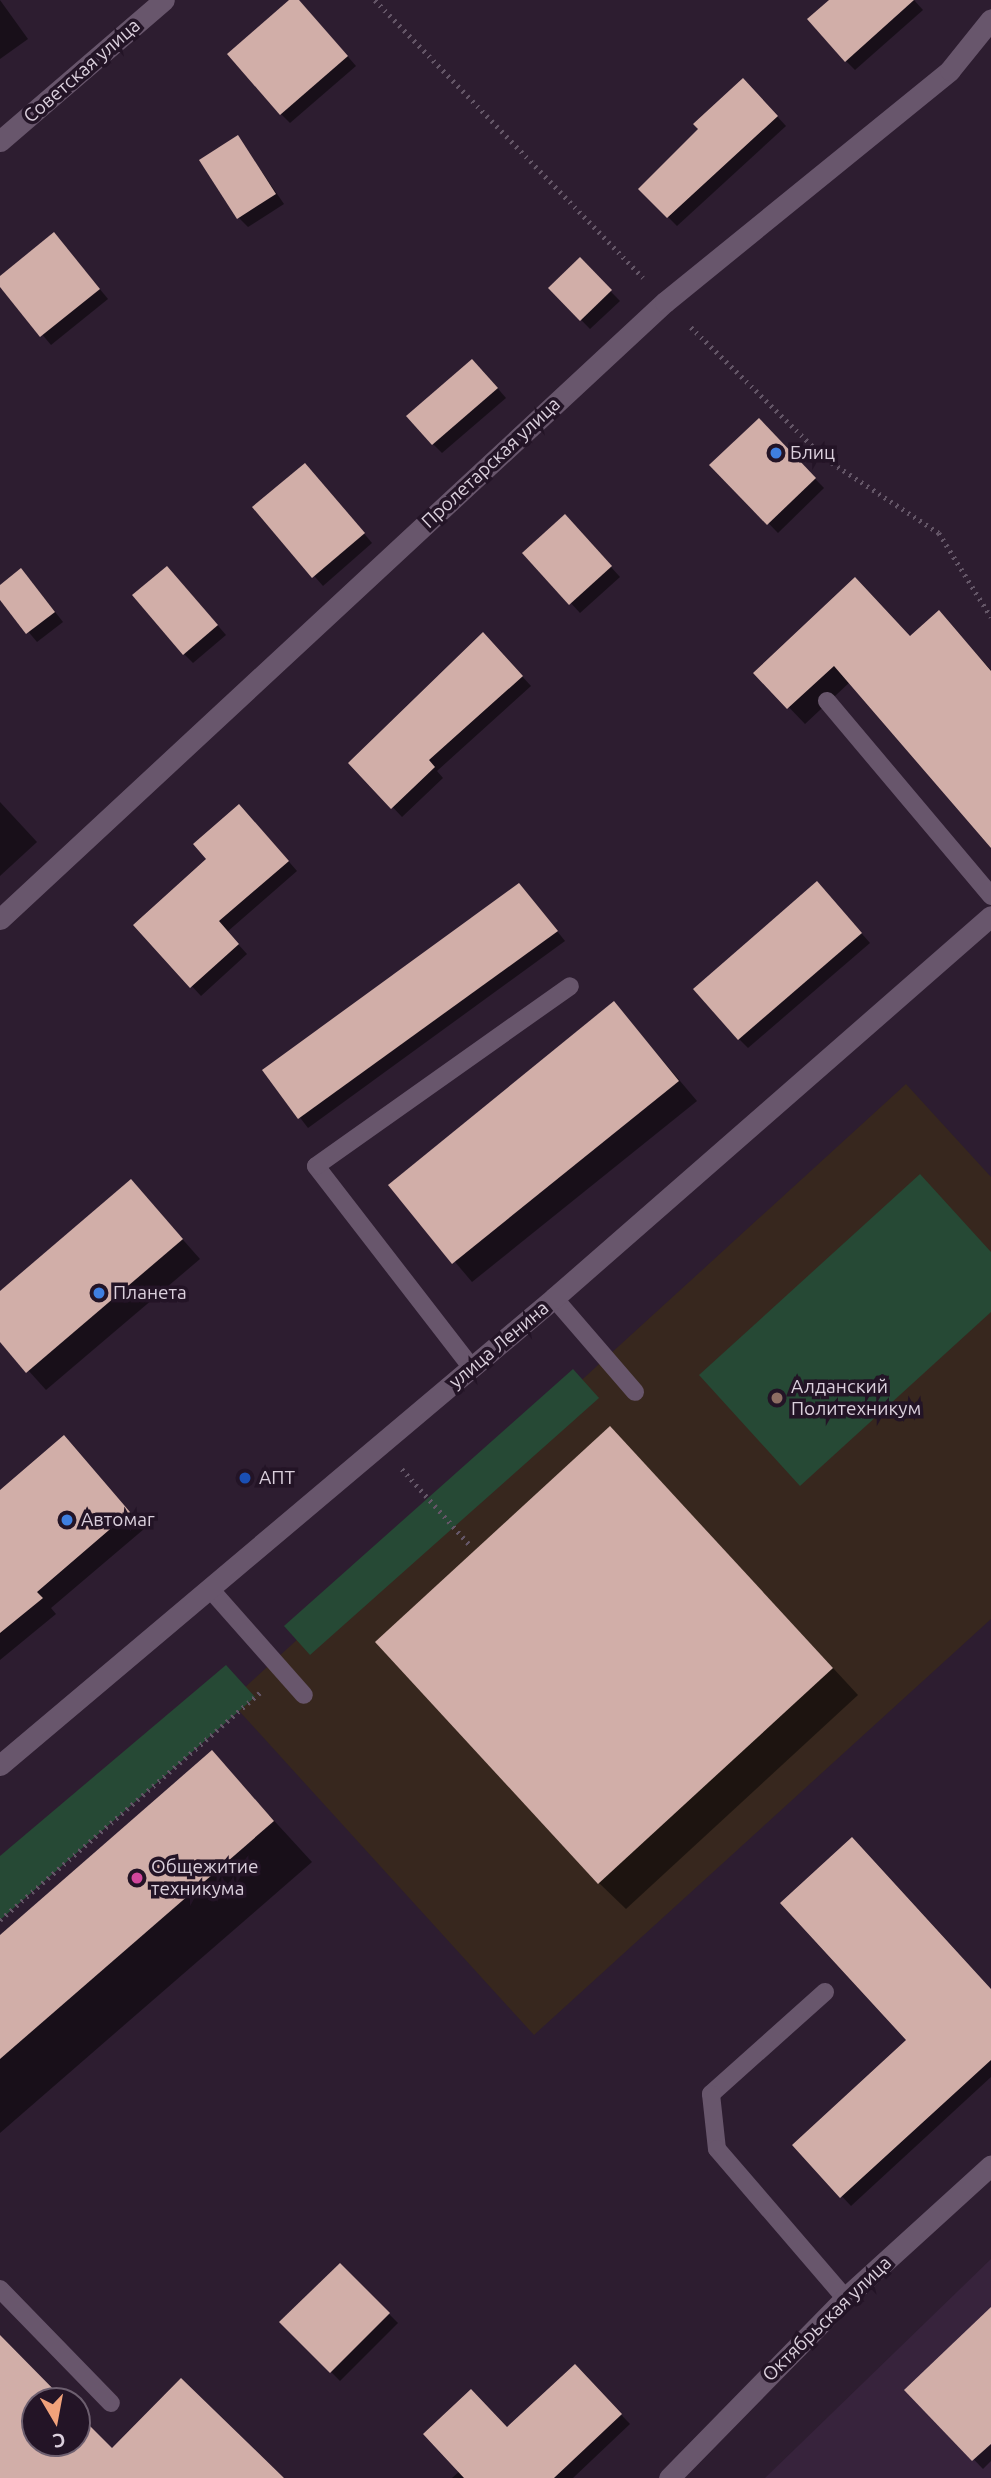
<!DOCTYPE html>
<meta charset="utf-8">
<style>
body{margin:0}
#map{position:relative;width:991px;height:2478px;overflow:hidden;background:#2d1d30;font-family:Ubuntu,sans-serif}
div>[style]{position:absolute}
.built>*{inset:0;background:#37233c}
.education>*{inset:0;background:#37271e}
.green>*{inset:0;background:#264935}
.shadow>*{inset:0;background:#0007}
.building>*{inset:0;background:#d1aea8}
.path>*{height:4.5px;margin-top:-2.25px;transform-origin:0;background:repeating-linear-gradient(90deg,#645667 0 2px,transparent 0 7px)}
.lane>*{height:18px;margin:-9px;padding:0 9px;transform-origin:9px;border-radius:9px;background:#68566c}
.street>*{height:21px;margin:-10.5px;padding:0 10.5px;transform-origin:10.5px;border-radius:10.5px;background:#68566c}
.secondary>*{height:21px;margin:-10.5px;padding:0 10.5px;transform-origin:10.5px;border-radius:10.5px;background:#68566c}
.dots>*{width:19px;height:19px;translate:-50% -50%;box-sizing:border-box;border:4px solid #231426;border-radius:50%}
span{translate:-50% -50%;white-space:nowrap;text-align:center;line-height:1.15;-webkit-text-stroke:7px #231426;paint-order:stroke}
.street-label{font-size:19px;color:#dbd0dd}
.poi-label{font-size:19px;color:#dbd0dd}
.left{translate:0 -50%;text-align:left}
.north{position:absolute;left:21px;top:2387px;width:70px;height:70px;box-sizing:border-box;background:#231426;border:2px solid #6d5f6f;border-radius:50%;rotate:170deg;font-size:19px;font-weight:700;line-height:28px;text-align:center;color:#dbd0dd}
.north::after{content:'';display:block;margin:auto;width:24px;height:32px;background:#f1a27b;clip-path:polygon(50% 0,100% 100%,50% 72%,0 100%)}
</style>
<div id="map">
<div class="built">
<i style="clip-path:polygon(991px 2259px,991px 2478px,765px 2478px)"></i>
</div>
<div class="education">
<i style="clip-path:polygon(906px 1084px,991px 1177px,991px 1619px,534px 2035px,230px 1701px)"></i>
</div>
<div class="green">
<i style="clip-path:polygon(920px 1174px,991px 1252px,991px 1312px,800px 1486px,699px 1375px)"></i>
<i style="clip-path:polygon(573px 1369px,599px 1398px,310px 1655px,284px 1626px)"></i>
<i style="clip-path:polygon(226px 1665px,255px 1697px,0 1920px,0 1856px)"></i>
</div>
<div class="shadow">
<i style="clip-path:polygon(0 0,28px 39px,0 59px)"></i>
<i style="clip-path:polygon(291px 0,304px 6px,356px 66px,290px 123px,281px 114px)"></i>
<i style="clip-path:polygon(832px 0,914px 0,923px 10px,855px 70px,846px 61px)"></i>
<i style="clip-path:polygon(752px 89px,786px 126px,677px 226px,640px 189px)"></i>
<i style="clip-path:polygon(238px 137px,284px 204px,248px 227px,239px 218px)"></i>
<i style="clip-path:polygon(63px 244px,108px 299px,51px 345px,0 284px,0 278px)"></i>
<i style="clip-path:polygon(580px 260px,620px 301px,590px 329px,550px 288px)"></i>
<i style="clip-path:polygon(482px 370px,506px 398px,442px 453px,433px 444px)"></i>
<i style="clip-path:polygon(759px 421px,824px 488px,778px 533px,712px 465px)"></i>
<i style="clip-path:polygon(314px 474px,372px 543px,323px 586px,254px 507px)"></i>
<i style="clip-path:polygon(574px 526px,620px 577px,580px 613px,525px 553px)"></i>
<i style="clip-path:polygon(176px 577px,226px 635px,193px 663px,184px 654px)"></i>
<i style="clip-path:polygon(30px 580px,63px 622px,37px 642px,0 598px,0 587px)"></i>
<i style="clip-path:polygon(939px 613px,991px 670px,991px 843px,850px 682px,805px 724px,756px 673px,910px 638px)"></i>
<i style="clip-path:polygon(483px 634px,531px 686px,437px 771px,443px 778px,402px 817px,351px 763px)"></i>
<i style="clip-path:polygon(0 802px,37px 842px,0 876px)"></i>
<i style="clip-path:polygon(248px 815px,297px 871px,227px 932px,247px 954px,201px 996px,135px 925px,208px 859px)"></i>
<i style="clip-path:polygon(826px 893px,870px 943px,748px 1048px,739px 1039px)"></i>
<i style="clip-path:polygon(528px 895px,565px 941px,308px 1128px,264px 1071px)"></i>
<i style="clip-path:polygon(614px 1003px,697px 1101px,472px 1282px,390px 1185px)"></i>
<i style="clip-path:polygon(131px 1181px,200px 1259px,46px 1390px,0 1339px,0 1294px)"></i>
<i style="clip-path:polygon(79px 1453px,144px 1529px,51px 1608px,56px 1614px,0 1660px,0 1492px)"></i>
<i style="clip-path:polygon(636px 1455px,858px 1695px,626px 1909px,599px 1883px)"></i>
<i style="clip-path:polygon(212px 1753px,312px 1862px,0 2133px,0 1937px)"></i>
<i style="clip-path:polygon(991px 1991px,991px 2077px,851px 2206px,794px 2145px)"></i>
<i style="clip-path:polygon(340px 2265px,398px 2323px,340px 2381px,282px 2322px)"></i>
<i style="clip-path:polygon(991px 2310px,991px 2461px,983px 2469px,907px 2390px)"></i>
<i style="clip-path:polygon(575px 2366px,630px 2424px,573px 2478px,452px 2478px)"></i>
</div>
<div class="building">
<i style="clip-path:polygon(289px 0,299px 0,348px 56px,280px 115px,227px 54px)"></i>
<i style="clip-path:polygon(829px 0,914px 0,845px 62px,807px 19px)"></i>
<i style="clip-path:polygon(743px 78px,778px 116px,667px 218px,638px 189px,698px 129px,693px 124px)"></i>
<i style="clip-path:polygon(238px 135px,276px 194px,237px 219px,199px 160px)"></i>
<i style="clip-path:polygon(54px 232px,100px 289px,40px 337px,0 287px,0 276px)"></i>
<i style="clip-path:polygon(580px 257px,612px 290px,580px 321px,548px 288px)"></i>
<i style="clip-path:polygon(472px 359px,498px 388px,432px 445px,406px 416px)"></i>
<i style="clip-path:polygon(759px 418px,816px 478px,767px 525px,709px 465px)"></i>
<i style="clip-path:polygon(305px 463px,365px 533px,312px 578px,252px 507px)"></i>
<i style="clip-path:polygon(565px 514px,612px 566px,569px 605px,522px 553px)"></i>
<i style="clip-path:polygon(167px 566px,218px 625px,183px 655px,132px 595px)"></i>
<i style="clip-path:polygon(21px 568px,55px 612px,26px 634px,0 600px,0 585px)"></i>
<i style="clip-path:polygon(855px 577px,910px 636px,939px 610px,991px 671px,991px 848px,834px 666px,787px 709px,753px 673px)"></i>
<i style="clip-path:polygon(483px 632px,523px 676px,429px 760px,435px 767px,391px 809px,348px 763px)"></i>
<i style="clip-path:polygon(239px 804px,289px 861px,219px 921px,239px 944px,190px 988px,133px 925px,206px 859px,193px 844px)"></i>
<i style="clip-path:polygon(817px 881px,862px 933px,738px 1040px,693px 989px)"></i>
<i style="clip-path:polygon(519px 883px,558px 931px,298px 1119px,262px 1070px)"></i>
<i style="clip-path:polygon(614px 1001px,679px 1081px,452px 1264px,388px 1185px)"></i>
<i style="clip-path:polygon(131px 1179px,183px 1239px,26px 1373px,0 1342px,0 1291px)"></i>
<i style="clip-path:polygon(610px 1426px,833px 1668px,598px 1884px,375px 1642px)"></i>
<i style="clip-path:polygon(64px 1435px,130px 1512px,37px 1592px,43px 1598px,0 1633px,0 1490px)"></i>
<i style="clip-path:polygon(212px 1750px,274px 1821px,0 2059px,0 1935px)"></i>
<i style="clip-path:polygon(852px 1837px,991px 1989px,991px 2060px,840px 2198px,792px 2145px,906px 2040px,780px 1903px)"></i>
<i style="clip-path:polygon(340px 2263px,390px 2313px,330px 2373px,279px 2322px)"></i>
<i style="clip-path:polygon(991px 2307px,991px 2444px,972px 2461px,904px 2390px)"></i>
<i style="clip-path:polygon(0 2335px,65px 2401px,35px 2401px,35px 2443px,77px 2443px,77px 2413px,112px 2448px,181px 2378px,284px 2478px,0 2478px)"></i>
<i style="clip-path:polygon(575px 2364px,622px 2414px,554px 2478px,464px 2478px,423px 2434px,471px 2389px,507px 2427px)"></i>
</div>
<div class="path">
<i style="left:375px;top:0;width:386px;rotate:46deg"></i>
<i style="left:691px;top:327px;width:189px;rotate:44.4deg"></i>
<i style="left:826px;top:459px;width:135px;rotate:33.2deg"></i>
<i style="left:939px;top:533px;width:99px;rotate:58.2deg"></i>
<i style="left:402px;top:1469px;width:101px;rotate:48.2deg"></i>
<i style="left:0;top:1920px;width:346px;rotate:-41.2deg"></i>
</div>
<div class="lane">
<i style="left:827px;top:701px;width:255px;rotate:49.9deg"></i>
<i style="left:554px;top:1298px;width:124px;rotate:49.2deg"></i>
<i style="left:472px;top:1368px;width:255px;rotate:-127.7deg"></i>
<i style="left:316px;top:1166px;width:311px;rotate:-35.3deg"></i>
<i style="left:211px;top:1590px;width:140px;rotate:48.5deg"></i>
<i style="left:825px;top:1992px;width:153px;rotate:138.2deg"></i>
<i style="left:711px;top:2094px;width:55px;rotate:83.8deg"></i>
<i style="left:717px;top:2149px;width:196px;rotate:49.3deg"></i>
<i style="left:0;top:2289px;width:159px;rotate:45.8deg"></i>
</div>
<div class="street">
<i style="left:0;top:141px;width:216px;rotate:-40.7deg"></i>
<i style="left:0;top:919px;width:907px;rotate:-42.86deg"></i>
<i style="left:665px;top:302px;width:367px;rotate:-39.1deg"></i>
<i style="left:950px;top:70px;width:65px;rotate:-51.2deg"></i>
</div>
<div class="secondary">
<i style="left:0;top:1765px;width:725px;rotate:-40.13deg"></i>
<i style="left:554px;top:1298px;width:580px;rotate:-41.16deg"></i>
<i style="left:669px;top:2478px;width:252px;rotate:-45.6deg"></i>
<i style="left:845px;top:2298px;width:197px;rotate:-42.3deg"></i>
</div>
<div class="dots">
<i style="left:776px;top:453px;background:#3f7fe0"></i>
<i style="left:99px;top:1293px;background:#3f7fe0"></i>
<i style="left:777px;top:1398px;background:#8d6e63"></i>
<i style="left:245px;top:1478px;background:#1a4fb4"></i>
<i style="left:67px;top:1520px;background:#3f7fe0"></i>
<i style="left:137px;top:1878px;background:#d1479c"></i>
</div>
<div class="street-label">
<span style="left:82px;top:71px;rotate:-41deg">Советская улица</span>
<span style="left:491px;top:463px;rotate:-43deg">Пролетарская улица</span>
<span style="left:499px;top:1345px;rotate:-40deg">улица Ленина</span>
<span style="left:827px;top:2319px;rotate:-44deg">Октябрьская улица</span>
</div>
<div class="poi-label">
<span class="left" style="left:790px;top:453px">Блиц</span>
<span class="left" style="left:113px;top:1293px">Планета</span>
<span class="left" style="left:791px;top:1398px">Алданский<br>Политехникум</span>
<span class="left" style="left:259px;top:1478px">АПТ</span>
<span class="left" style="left:81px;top:1520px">Автомаг</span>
<span class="left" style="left:151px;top:1878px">Общежитие<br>техникума</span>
</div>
<div class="north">С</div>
</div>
